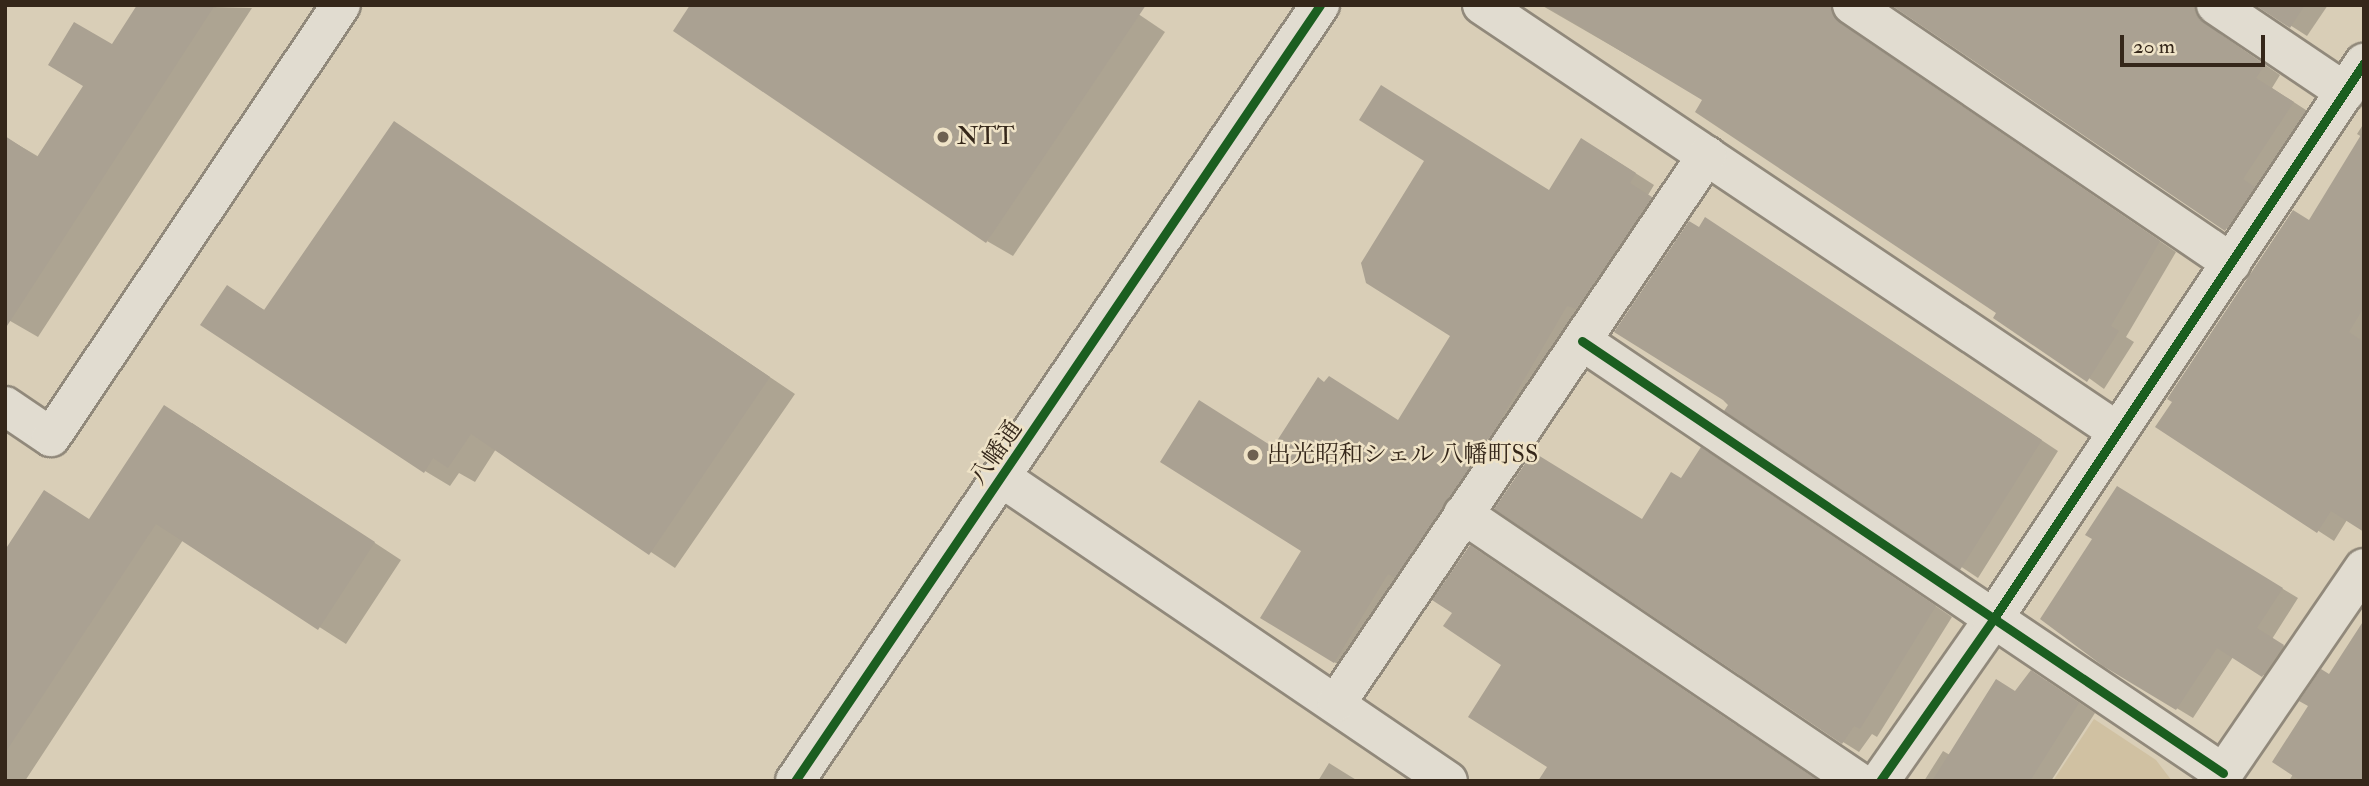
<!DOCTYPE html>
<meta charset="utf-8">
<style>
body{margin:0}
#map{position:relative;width:2369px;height:786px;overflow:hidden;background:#d9ceb7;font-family:"IM FELL Double Pica","Noto Serif JP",serif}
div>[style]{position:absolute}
.green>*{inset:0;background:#d0c1a2}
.shadow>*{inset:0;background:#0003}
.building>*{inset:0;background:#aaa192}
.roads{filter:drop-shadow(2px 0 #91897b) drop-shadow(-2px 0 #91897b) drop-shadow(0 2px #91897b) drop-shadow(0 -2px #91897b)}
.minor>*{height:38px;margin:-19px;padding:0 19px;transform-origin:19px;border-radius:19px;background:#e1dcd0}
.cycleway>*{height:9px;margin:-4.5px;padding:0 4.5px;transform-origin:4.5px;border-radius:4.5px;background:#1b5e20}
.dots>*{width:19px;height:19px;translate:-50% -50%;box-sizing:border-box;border:4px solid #efe3c7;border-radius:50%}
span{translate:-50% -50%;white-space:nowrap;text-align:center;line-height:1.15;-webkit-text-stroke:5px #efe3c7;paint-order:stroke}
.poi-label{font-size:24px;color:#35271a}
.left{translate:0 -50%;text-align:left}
.street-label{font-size:24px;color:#35271a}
.frame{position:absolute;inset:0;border:7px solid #35271a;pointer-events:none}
.scale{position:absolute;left:2120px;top:35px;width:145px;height:32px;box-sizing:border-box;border:4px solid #35271a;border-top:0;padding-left:9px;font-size:21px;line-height:24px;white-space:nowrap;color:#35271a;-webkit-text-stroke:5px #efe3c7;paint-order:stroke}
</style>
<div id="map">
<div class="green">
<i style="clip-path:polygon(2094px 719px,2156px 760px,2172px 781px,2053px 781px)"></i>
</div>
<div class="shadow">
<i style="clip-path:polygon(139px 5px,252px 8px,38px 337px,5px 318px,5px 137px,39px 157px)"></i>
<i style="clip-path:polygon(1125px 5px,1165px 32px,1013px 256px,987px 241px)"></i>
<i style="clip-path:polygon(1541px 5px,1849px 5px,1846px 14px,1856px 34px,2176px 252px,2126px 337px,2134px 342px,2104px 389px,1705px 100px)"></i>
<i style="clip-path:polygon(1894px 5px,2213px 5px,2210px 14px,2220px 34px,2280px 75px,2272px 88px,2309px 112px,2243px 239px)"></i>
<i style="clip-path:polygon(2259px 5px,2328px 5px,2307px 36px)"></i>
<i style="clip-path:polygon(394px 123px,795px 394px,675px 568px,496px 449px,475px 482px,459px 473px,450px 486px,425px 471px,227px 288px,266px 311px)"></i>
<i style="clip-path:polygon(2364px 123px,2364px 530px,2347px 520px,2334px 541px,2158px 426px,2310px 221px,2362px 137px,2357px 134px)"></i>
<i style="clip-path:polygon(1601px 151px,1654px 185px,1648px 195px,1670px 209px,1353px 672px,1334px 662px,1274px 449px,1326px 383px,1399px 422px,1550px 192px)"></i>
<i style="clip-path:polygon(1700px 229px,1722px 229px,2058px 451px,1978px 578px,1727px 410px,1730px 405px)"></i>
<i style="clip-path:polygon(192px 423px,401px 560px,346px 644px,183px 540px,25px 781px,5px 781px,5px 553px,90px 520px)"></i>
<i style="clip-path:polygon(1717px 459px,1952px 617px,1877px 737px,1872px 734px,1859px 752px,1843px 742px,1643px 521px)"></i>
<i style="clip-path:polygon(2134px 498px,2298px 598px,2272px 639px,2300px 656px,2280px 685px,2233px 657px,2193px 718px,2104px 664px)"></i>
<i style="clip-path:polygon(1486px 557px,1818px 781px,1540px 781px,1549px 767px,1503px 664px)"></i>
<i style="clip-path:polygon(2330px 676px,2364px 781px,2289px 781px,2293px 774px)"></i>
<i style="clip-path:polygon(2047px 681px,2095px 713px,2051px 781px,1924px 781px,1943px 751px,1950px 755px,2016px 693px)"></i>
<i style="clip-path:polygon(1329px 763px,1345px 773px,1358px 781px,1318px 781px)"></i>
</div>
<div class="building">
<i style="clip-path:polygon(137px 5px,215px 5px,5px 329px,5px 136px,37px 157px,83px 86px,48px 65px,74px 22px,112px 44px)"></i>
<i style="clip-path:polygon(690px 5px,1146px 5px,986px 243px,673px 31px)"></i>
<i style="clip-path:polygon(1544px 5px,1830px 5px,1840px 23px,2160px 241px,2111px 326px,2119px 331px,2087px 382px,1993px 318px,1996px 313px,1695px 112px,1702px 100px)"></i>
<i style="clip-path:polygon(1891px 5px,2194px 5px,2204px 23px,2265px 65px,2256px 78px,2294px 102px,2243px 179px,2255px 187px,2225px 231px)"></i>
<i style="clip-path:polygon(2255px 5px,2305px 5px,2290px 28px)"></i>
<i style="clip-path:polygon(1381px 85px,1549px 190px,1581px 138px,1636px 173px,1630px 183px,1652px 197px,1576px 309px,1567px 306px,1495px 429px,1395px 578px,1388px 574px,1334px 663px,1260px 618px,1301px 551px,1160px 462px,1199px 400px,1273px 447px,1318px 377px,1324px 382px,1329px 376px,1398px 420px,1450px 336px,1366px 283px,1361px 263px,1424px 161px,1359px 120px)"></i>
<i style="clip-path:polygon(394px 121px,770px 377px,649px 555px,471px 434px,448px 468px,433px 458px,424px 473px,200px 325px,227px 285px,264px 310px)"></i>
<i style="clip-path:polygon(2364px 130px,2364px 307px,2349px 332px,2364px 342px,2364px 532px,2331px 511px,2317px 533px,2155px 427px,2172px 402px,2167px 399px,2293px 210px,2309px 220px)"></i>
<i style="clip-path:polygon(1705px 217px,2042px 440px,1960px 570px,1724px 411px,1728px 405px,1723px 400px,1614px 332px,1689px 221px,1699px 227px)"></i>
<i style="clip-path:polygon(164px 405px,375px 542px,318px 630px,156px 524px,5px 753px,5px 550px,44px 490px,89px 519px)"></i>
<i style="clip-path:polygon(1701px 447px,1936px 606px,1860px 729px,1854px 726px,1842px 744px,1494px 509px,1533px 452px,1642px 519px,1671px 472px,1681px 478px)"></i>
<i style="clip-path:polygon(2117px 486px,2283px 588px,2257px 628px,2284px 645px,2262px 677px,2217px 648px,2176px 710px,2103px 666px,2040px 619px,2092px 539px,2085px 535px)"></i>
<i style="clip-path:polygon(1470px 545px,1817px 780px,1538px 781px,1547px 767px,1468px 717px,1501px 665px,1443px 626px,1452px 613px,1432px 600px)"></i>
<i style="clip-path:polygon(2364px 620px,2364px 781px,2301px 781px,2272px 762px,2308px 706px,2299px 701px,2321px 669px,2329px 674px)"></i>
<i style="clip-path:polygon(2031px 670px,2079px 703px,2030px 781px,1932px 781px,1996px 679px,2015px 691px)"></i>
</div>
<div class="roads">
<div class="minor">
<i style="left:1482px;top:5px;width:765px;rotate:33.86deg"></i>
<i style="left:1852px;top:5px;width:459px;rotate:34.2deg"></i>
<i style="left:2216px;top:5px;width:156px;rotate:34deg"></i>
<i style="left:1582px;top:341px;width:773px;rotate:33.98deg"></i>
<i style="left:5px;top:406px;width:55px;rotate:34deg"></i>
<i style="left:51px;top:437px;width:520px;rotate:-56.13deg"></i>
<i style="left:1002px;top:478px;width:539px;rotate:34.19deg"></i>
<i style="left:1463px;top:514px;width:477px;rotate:34.1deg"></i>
<i style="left:1337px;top:702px;width:660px;rotate:-55.92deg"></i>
<i style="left:795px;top:781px;width:937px;rotate:-55.92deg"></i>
<i style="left:1880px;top:781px;width:195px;rotate:-55deg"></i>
<i style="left:1992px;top:621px;width:671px;rotate:-56.31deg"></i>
<i style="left:2218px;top:781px;width:258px;rotate:-55.6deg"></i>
</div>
</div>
<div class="cycleway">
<i style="left:1582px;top:341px;width:773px;rotate:33.98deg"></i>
<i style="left:795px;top:781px;width:937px;rotate:-55.92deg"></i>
<i style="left:1880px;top:781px;width:195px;rotate:-55deg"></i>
<i style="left:1992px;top:621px;width:671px;rotate:-56.31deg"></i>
</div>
<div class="dots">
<i style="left:943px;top:137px;background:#6e6151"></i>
<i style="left:1253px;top:455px;background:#6e6151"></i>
</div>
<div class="poi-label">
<span class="left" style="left:957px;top:137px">NTT</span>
<span class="left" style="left:1267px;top:455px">出光昭和シェル 八幡町SS</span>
</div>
<div class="street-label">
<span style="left:996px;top:453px;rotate:-55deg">八幡通</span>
</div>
<div class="frame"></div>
<div class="scale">20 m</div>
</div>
